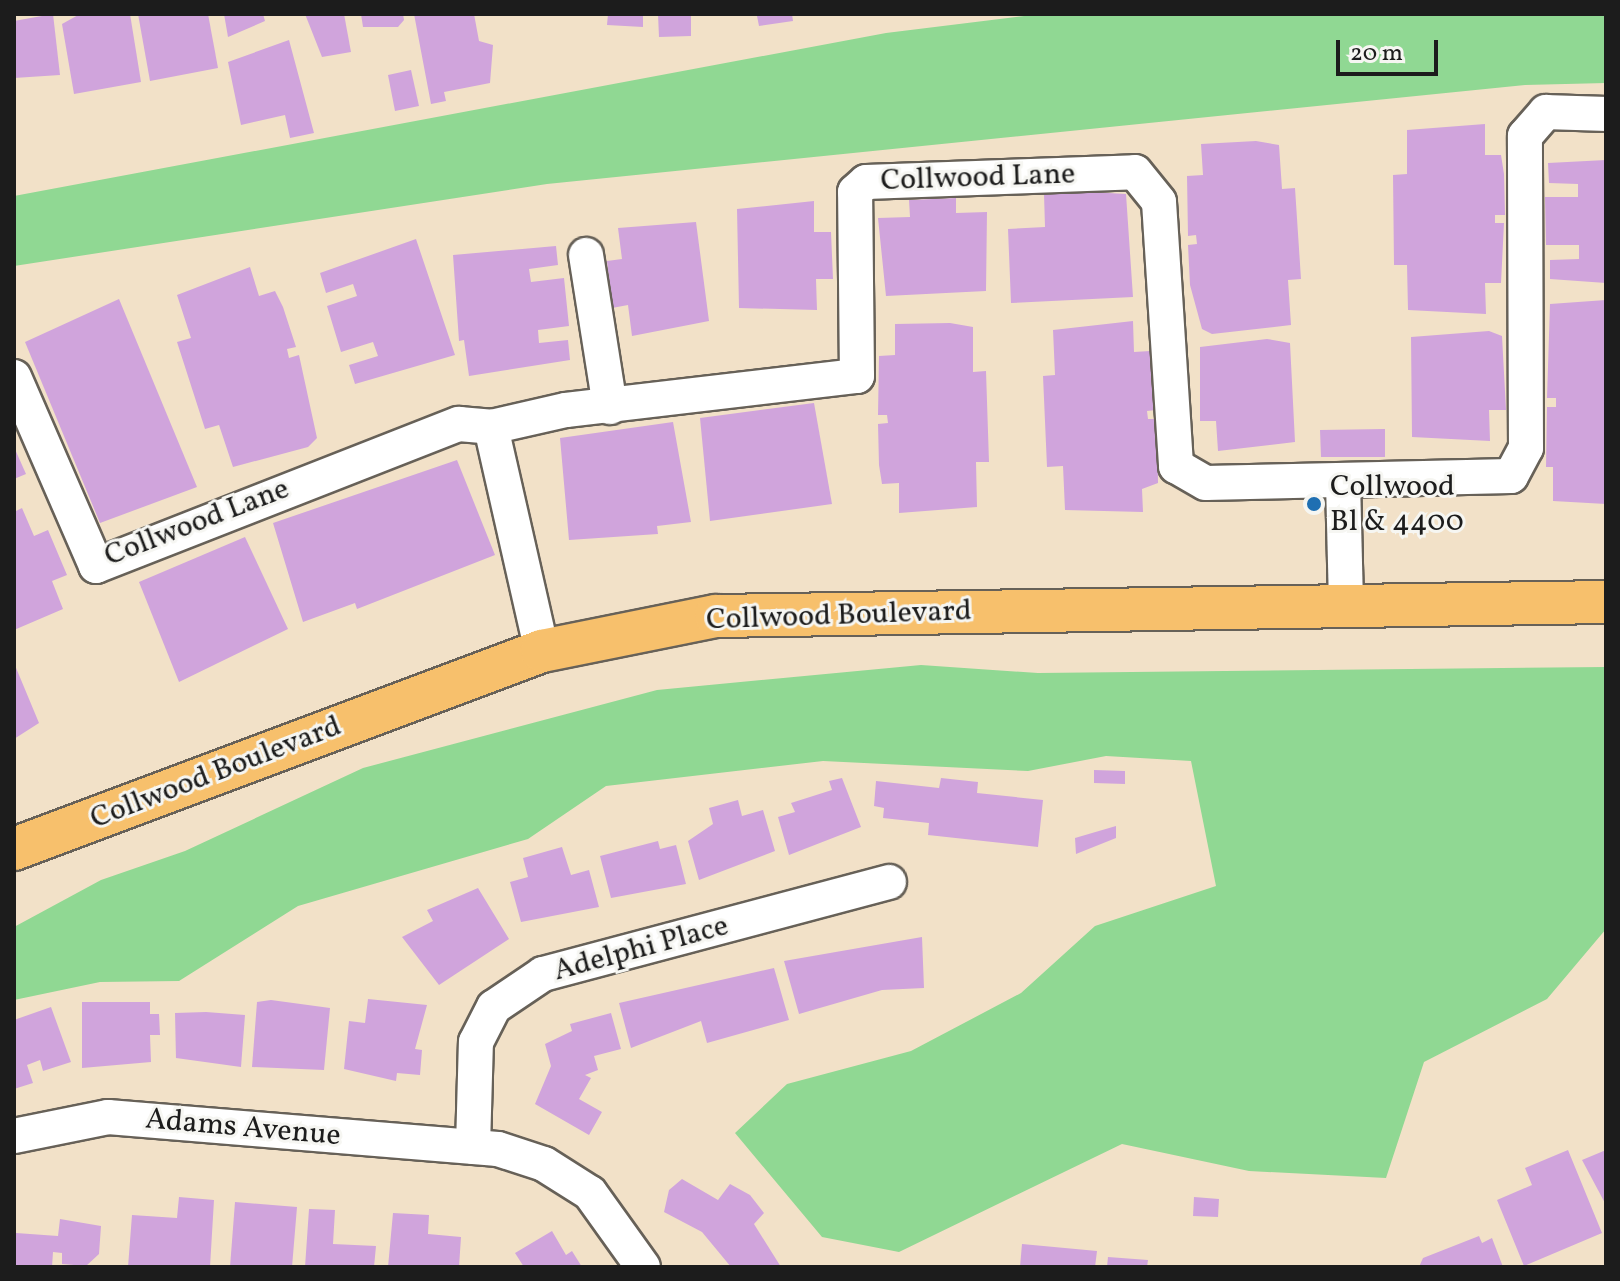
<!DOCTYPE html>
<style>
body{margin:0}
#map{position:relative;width:1620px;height:1281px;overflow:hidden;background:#f2e1c8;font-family:Vollkorn,serif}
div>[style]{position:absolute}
.green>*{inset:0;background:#90d893}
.building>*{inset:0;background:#d0a4dc}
.roads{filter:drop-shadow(2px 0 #676158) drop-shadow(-2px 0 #676158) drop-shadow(0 2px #676158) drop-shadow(0 -2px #676158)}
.minor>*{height:34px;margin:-17px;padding:0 17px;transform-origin:17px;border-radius:17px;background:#fff}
.major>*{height:42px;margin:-21px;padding:0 21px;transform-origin:21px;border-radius:21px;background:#f7c06c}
.dots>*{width:22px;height:22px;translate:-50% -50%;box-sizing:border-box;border:4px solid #f6f6f2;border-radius:50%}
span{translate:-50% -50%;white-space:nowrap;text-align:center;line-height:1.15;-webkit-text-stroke:6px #f6f6f2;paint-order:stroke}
.street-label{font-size:30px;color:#1c1c1c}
.poi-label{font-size:30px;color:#1c1c1c}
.left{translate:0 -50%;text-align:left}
.frame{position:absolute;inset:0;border:16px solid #1c1c1c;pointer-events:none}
.scale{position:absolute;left:1336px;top:40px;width:102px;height:36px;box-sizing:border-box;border:4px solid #1c1c1c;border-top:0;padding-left:10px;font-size:24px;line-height:28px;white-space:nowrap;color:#1c1c1c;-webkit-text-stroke:6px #f6f6f2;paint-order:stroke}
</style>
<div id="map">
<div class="green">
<i style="clip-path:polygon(1040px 14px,1606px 14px,1606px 83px,1525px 85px,547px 184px,14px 266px,14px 196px,886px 33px)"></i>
<i style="clip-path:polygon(921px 665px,1038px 673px,1606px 667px,1606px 929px,1547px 999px,1424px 1062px,1386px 1178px,1249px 1171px,1122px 1144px,899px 1252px,822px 1237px,735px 1133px,787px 1084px,911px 1051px,1021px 993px,1095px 926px,1216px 886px,1191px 761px,1106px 756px,1028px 771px,823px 761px,606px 786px,528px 839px,298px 906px,179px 981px,100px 982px,14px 1000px,14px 927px,101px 880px,185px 851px,363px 768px,657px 690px)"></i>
</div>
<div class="building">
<i style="clip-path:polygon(53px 14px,60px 75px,14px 78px,14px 21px)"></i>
<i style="clip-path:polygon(80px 14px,130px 14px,141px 82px,74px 94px,62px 24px)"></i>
<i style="clip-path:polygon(138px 14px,208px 14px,218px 68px,150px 81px)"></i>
<i style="clip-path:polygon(224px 14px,263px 14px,265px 21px,228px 37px)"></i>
<i style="clip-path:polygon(305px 14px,344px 14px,351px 52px,322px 57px)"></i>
<i style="clip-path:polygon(361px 14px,403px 14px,404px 20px,398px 27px,363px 27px)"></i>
<i style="clip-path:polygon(414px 14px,474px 14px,479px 41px,493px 45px,490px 83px,444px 92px,446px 101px,431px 104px)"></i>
<i style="clip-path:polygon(608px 14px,643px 14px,643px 27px,607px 25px)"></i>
<i style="clip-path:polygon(658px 14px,691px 14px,691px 36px,659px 37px)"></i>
<i style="clip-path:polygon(726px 14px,792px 14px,793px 21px,759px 26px,757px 16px)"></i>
<i style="clip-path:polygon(289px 40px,314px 133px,290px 138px,285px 115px,241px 125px,228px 62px)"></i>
<i style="clip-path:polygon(411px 70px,419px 106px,395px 111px,388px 75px)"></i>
<i style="clip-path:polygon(1485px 124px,1485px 155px,1501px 155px,1504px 174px,1505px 215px,1495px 215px,1495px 223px,1504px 223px,1501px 283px,1485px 283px,1486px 314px,1408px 310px,1407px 265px,1394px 265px,1393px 175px,1407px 174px,1407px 130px)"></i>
<i style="clip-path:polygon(1256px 141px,1279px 145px,1282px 189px,1295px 188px,1301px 279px,1288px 280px,1291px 325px,1212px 334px,1202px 329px,1190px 285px,1188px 245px,1197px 244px,1196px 235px,1188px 236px,1187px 176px,1203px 175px,1201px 144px)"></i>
<i style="clip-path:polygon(1606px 160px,1606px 283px,1550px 279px,1550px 260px,1579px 259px,1579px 245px,1546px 245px,1545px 197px,1578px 197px,1578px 184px,1549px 183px,1548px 163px)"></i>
<i style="clip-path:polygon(1091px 192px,1126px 194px,1133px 297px,1011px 303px,1008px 229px,1045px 227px,1044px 194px)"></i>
<i style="clip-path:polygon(956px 198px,956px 213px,987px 212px,986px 291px,886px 296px,878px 218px,910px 217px,909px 200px)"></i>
<i style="clip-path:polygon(814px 201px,814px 232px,831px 232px,833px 279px,816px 279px,817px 310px,739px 308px,737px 209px)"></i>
<i style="clip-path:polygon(696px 222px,709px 321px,632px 336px,628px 305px,612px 308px,607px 261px,622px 259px,618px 228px)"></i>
<i style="clip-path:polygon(416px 239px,455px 355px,355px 384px,349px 365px,378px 356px,373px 342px,341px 352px,327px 306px,357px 296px,353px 284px,326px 293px,320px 273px)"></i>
<i style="clip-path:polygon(556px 246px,558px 265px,529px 269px,531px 282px,564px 278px,569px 326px,538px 330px,539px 343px,568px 340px,570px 360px,469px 376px,464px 340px,459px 341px,453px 255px)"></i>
<i style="clip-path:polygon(250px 267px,259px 296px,275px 291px,283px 307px,296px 347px,287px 349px,289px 358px,299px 355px,317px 438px,308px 447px,233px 467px,219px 425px,205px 429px,177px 342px,191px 338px,177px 295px)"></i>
<i style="clip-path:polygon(119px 299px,197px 487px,100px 523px,25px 342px)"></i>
<i style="clip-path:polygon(1606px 300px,1606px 504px,1553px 501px,1553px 467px,1546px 467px,1547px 407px,1556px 407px,1556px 398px,1547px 398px,1550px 304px)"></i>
<i style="clip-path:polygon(1133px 321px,1134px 352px,1150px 351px,1154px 370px,1156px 410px,1147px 411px,1148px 419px,1157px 419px,1158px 483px,1142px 489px,1143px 512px,1065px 510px,1063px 466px,1047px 467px,1043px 376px,1055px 375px,1053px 330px)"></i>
<i style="clip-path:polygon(950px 323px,973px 327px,973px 372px,986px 371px,989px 462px,976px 462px,977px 507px,899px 513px,899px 483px,882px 484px,879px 465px,878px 424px,888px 423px,887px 415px,878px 415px,879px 356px,895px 355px,895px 324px)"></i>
<i style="clip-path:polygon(1489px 331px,1502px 336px,1506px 410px,1489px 410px,1490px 441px,1412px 437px,1411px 337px)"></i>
<i style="clip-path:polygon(1267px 339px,1290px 343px,1295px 442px,1218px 451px,1216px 421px,1200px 421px,1200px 347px)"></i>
<i style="clip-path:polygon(814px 403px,832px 504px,710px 521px,700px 418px)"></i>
<i style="clip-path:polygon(673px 422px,691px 522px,657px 526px,658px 534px,569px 540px,560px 438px)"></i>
<i style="clip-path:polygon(1385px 429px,1385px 457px,1321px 457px,1320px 430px)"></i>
<i style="clip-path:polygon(14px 447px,26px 474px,14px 479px)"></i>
<i style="clip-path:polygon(457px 460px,495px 555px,357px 609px,355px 603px,303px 622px,273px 523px)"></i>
<i style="clip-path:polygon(22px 508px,34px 536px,48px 530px,67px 575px,52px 581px,63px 609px,14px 630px,14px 512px)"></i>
<i style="clip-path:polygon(245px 537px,288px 629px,179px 682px,139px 582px)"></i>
<i style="clip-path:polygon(14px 663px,39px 723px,14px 739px)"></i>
<i style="clip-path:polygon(1094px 770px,1125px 771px,1125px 784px,1094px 783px)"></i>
<i style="clip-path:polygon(842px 778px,861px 827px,789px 855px,778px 817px,795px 812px,791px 803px,832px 790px,829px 781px)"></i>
<i style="clip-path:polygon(941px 778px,978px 782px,977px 793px,1043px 800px,1038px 847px,928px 835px,929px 823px,883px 818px,884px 808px,874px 806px,876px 781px,939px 788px)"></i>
<i style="clip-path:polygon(738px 800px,742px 816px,763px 810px,775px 851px,699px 880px,688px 841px,713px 824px,709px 808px)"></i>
<i style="clip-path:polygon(1116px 826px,1116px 838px,1076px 854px,1075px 838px)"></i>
<i style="clip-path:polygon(658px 841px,660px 849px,676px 845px,686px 884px,611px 898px,600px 856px)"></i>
<i style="clip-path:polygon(562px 847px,571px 875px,589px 870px,599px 907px,521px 922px,510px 882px,528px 877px,523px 858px)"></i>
<i style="clip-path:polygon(478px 888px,509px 939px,439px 985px,402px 937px,433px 921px,427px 910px)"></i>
<i style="clip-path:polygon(922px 937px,924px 988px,882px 990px,799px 1014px,784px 961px)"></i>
<i style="clip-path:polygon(774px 968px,789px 1020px,707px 1043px,701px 1021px,631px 1048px,619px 1003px)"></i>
<i style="clip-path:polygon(368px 999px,427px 1005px,415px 1049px,422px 1050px,420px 1075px,397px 1073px,396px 1081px,344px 1069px,349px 1021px,365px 1023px)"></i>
<i style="clip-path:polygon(271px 1000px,330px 1008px,324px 1070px,252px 1067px,257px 1002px)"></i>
<i style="clip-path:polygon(82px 1002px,150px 1002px,150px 1014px,159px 1014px,160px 1035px,150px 1035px,151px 1062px,82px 1068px)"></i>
<i style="clip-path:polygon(51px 1007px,71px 1062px,43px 1071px,40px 1060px,27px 1065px,33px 1083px,14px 1089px,14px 1020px)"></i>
<i style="clip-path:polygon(206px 1012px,245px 1015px,241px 1067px,176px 1058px,175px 1013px)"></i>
<i style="clip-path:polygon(611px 1013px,621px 1049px,594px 1056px,598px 1070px,585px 1075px,591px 1078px,579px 1099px,602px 1112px,589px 1135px,535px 1104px,551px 1066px,545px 1044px,572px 1031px,570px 1024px)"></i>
<i style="clip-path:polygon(1568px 1150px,1602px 1233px,1524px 1266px,1497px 1200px,1532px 1185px,1525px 1168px)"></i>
<i style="clip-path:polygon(1606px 1150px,1606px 1205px,1582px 1160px)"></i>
<i style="clip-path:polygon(682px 1179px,718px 1200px,730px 1184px,750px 1195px,764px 1213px,754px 1224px,781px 1267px,731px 1267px,702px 1232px,664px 1212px,669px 1190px)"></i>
<i style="clip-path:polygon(179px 1197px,214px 1200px,210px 1267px,128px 1267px,132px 1215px,177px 1218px)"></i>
<i style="clip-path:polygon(1194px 1197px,1219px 1199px,1218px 1217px,1193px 1216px)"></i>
<i style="clip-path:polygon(235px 1202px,297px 1207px,292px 1267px,230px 1267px)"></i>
<i style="clip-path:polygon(309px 1209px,335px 1210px,333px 1244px,376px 1246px,374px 1267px,305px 1267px)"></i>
<i style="clip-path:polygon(393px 1213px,429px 1215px,428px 1234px,461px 1237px,459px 1267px,388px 1267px)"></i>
<i style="clip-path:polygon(60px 1219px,101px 1226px,99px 1254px,86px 1266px,62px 1264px,62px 1253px,53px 1252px,52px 1267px,14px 1267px,16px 1233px,58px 1236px)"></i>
<i style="clip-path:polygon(552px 1231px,566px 1255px,572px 1251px,582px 1267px,524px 1267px,515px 1253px)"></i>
<i style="clip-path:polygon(1479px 1236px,1482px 1243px,1492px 1238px,1503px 1267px,1419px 1267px,1423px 1258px)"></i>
<i style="clip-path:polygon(1022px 1244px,1097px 1251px,1095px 1267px,1020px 1267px)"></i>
<i style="clip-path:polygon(1108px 1257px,1148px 1260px,1147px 1267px,1107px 1267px)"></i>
</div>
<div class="roads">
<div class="minor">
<i style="left:586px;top:255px;width:154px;rotate:81deg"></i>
<i style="left:14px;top:377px;width:206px;rotate:66.5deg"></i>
<i style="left:96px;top:566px;width:390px;rotate:-21.4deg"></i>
<i style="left:459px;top:424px;width:32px;rotate:5deg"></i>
<i style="left:491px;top:427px;width:77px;rotate:-12.8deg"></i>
<i style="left:566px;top:410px;width:293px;rotate:-6.7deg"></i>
<i style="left:857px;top:376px;width:184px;rotate:-90.6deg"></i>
<i style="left:855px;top:192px;width:15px;rotate:-42deg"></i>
<i style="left:866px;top:182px;width:269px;rotate:-2.1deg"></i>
<i style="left:1135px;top:172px;width:38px;rotate:51deg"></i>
<i style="left:1159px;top:202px;width:265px;rotate:86.3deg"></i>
<i style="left:1176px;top:466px;width:34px;rotate:30deg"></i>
<i style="left:1206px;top:483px;width:305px;rotate:-1.3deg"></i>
<i style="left:1511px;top:476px;width:32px;rotate:-62deg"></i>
<i style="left:1526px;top:448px;width:312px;rotate:-90.2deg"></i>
<i style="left:1525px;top:136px;width:32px;rotate:-49deg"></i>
<i style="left:1546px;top:112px;width:60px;rotate:1.9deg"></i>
<i style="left:491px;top:427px;width:230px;rotate:77.2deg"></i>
<i style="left:1343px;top:481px;width:121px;rotate:88.6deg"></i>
<i style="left:14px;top:1136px;width:96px;rotate:-11.4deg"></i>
<i style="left:108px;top:1117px;width:391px;rotate:4.7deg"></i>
<i style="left:498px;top:1149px;width:48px;rotate:18.1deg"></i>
<i style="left:544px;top:1164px;width:54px;rotate:32.2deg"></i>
<i style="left:590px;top:1193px;width:91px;rotate:54.4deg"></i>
<i style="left:473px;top:1147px;width:105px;rotate:-88.4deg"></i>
<i style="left:476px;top:1042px;width:39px;rotate:-63deg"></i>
<i style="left:494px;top:1007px;width:59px;rotate:-34deg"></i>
<i style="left:543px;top:974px;width:358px;rotate:-14.9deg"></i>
</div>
<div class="major">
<i style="left:14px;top:849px;width:564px;rotate:-20.56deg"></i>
<i style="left:542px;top:651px;width:177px;rotate:-11.4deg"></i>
<i style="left:716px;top:616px;width:890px;rotate:-0.9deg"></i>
</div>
</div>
<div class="dots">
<i style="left:1314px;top:504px;background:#1f6fb2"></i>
</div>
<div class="street-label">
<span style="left:978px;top:178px;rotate:-2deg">Collwood Lane</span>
<span style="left:197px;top:523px;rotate:-21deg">Collwood Lane</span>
<span style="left:839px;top:616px;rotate:-2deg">Collwood Boulevard</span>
<span style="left:216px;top:773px;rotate:-21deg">Collwood Boulevard</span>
<span style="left:641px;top:949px;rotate:-15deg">Adelphi Place</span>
<span style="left:243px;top:1128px;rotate:5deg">Adams Avenue</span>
</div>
<div class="poi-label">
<span class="left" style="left:1330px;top:504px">Collwood<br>Bl &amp; 4400</span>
</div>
<div class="frame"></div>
<div class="scale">20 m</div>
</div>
